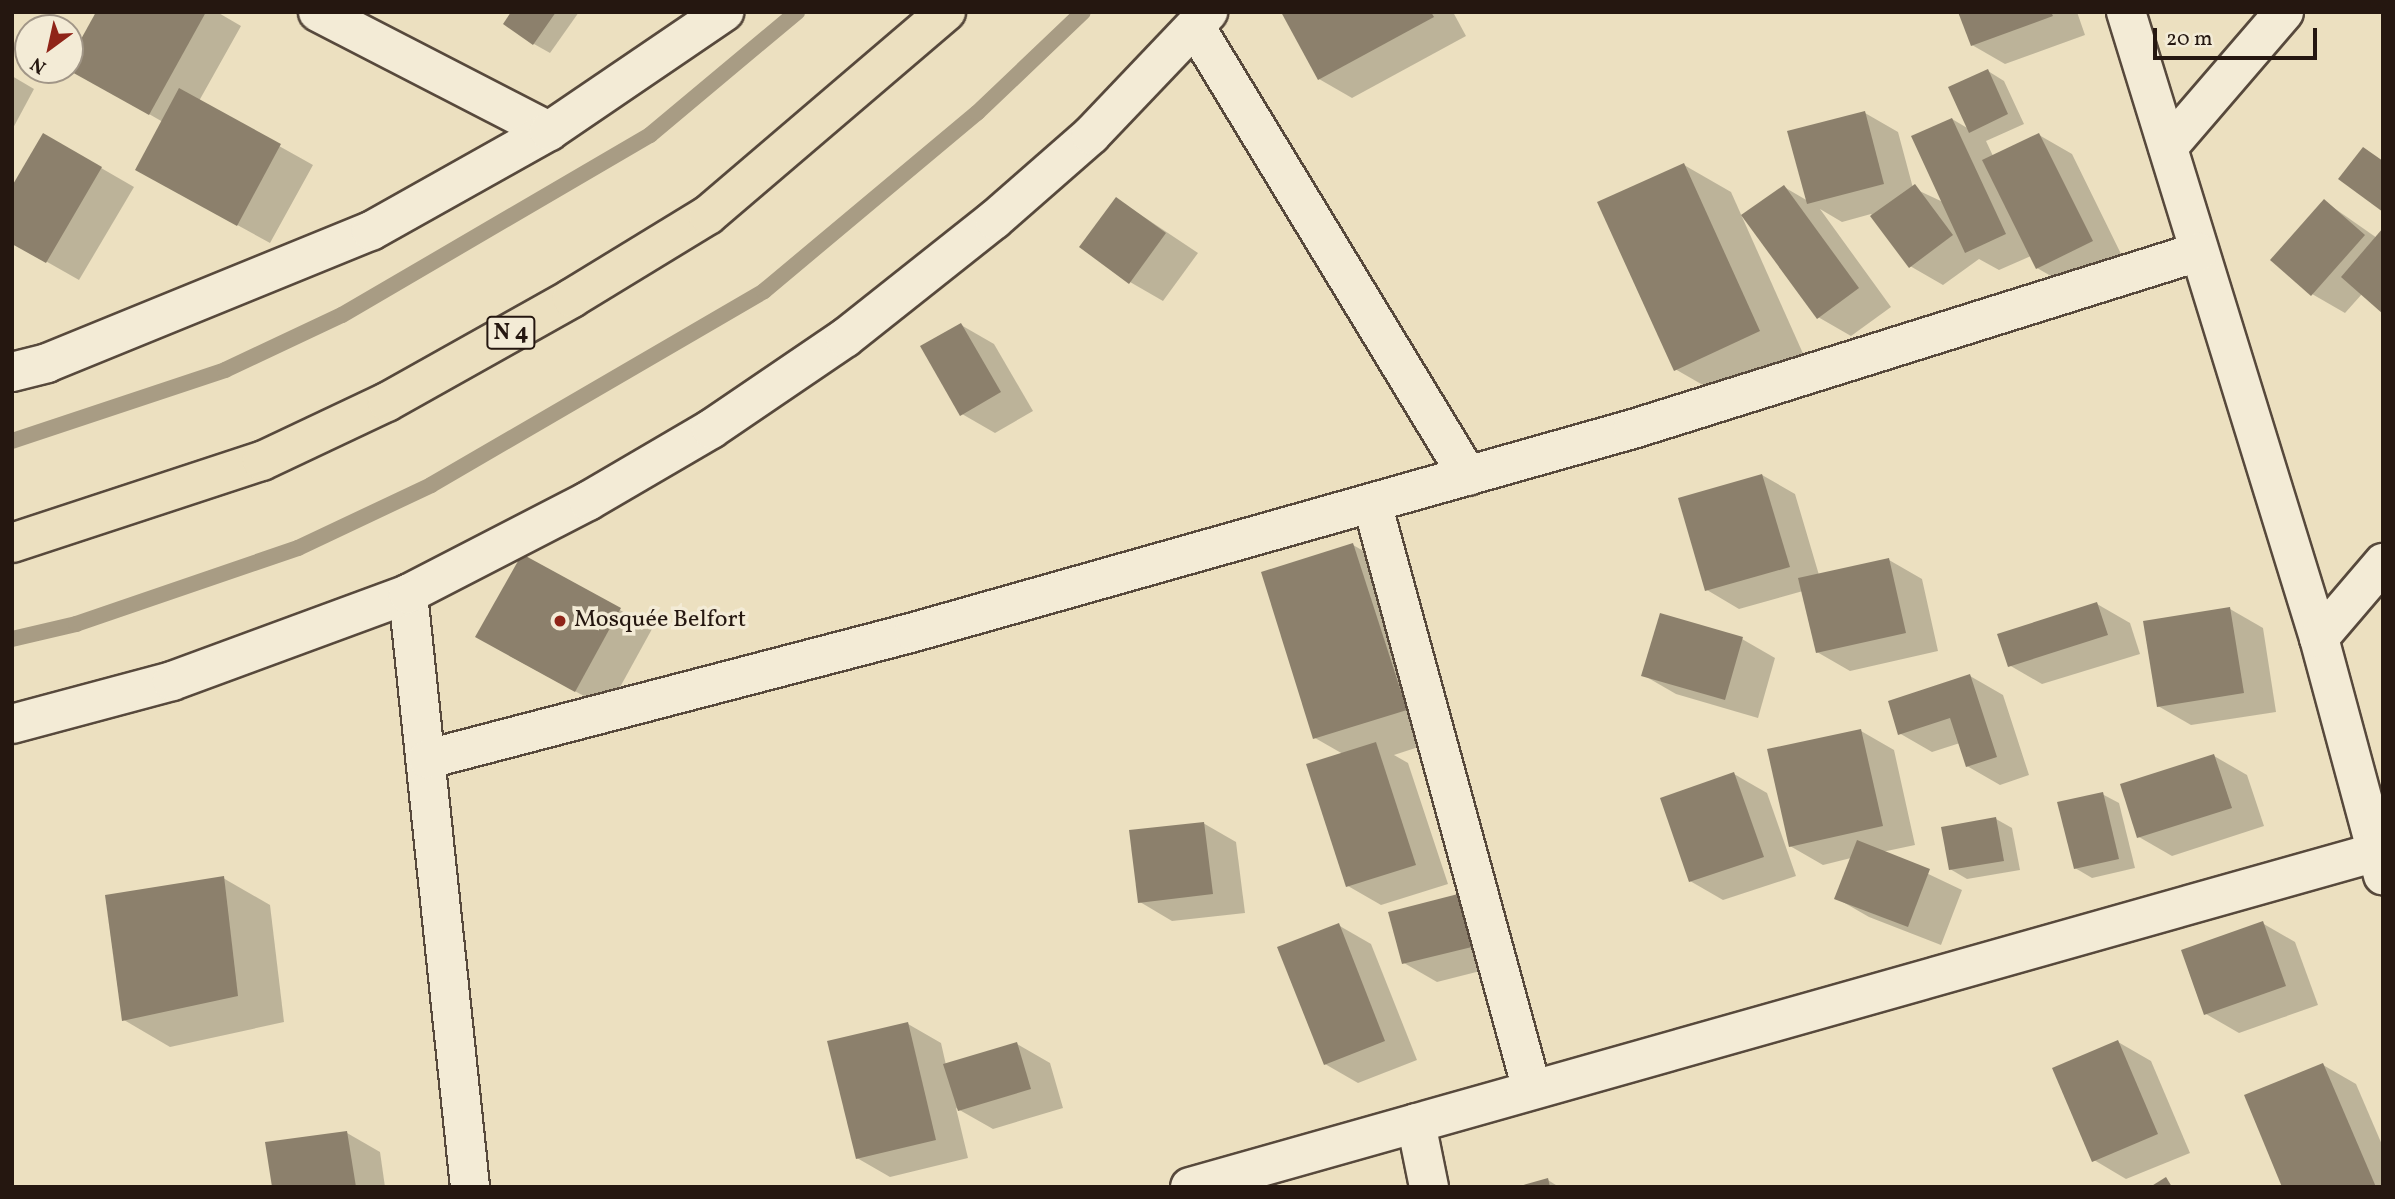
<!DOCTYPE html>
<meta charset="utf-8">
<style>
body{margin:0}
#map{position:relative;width:2395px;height:1199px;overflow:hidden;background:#ece0c0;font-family:Vollkorn,serif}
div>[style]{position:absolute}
.shadow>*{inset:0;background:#0003}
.stream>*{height:16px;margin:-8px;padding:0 8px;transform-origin:8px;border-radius:8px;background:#a89c84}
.building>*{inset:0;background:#8c806c}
.roads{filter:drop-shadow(2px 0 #57493c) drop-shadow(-2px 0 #57493c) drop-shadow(0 2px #57493c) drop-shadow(0 -2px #57493c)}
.minor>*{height:38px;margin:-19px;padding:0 19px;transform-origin:19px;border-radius:19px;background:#f3ebd6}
.trunk>*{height:38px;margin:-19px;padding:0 19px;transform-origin:19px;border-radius:19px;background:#ece0c0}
.dots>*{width:19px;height:19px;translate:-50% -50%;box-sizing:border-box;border:4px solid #f3ebd6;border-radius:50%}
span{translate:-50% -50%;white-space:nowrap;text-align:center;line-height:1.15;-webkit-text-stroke:7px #f3ebd6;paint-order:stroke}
.shield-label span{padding:2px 5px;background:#f3ebd6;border:2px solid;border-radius:5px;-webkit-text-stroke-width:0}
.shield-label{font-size:23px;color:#251710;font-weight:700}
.poi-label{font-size:24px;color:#251710}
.left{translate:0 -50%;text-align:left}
.frame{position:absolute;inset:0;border:14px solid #251710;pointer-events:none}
.north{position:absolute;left:14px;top:14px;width:70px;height:70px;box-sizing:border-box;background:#f3ebd6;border:2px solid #a19687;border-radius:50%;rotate:213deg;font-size:19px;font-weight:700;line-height:28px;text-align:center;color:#251710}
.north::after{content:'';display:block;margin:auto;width:24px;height:32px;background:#8f2418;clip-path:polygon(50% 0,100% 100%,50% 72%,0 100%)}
.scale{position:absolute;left:2153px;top:28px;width:164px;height:32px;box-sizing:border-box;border:4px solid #251710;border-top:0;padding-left:9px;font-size:21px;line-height:24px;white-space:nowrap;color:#251710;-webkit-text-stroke:5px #f3ebd6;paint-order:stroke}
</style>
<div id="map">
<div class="shadow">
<i style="clip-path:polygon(98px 12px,217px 12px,241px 26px,199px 101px,313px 165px,270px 243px,170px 188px,163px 122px,70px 69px)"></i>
<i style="clip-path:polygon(513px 12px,579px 12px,550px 53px,534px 44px)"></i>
<i style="clip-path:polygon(1283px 12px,1453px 12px,1466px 36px,1352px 98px,1319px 79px)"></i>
<i style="clip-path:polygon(1960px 12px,2077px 12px,2085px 35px,2005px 64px,1972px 45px)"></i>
<i style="clip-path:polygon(1988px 71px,2004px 81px,2024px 124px,1986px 141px,1993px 156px,2039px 135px,2072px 154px,2124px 260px,2070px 287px,2037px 268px,2031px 256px,1999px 270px,1979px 259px,1943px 285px,1910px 266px,1871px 214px,1842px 222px,1820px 209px,1891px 307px,1851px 336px,1818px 317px,1784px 187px,1808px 201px,1865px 113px,1898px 132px,1913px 188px,1943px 202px,1952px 119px,1969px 129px)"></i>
<i style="clip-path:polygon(12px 76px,34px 89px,12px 130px)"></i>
<i style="clip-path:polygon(44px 135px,134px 187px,79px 280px,12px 242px)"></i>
<i style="clip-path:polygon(1684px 165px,1731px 192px,1805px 358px,1722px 396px,1675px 369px)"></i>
<i style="clip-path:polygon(1117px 199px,1198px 253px,1163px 301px,1130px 282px)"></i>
<i style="clip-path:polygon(2324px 201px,2377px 238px,2362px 294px,2345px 313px,2312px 294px)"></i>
<i style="clip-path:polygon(961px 325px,994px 344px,1033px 411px,995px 433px,962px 414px)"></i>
<i style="clip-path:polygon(1762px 475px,1795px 494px,1819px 575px,1889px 560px,1922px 579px,1938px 651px,1850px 671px,1817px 652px,1803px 591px,1739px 609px,1707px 590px)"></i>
<i style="clip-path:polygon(1353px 545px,1400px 572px,1452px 736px,1394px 755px,1408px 763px,1448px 884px,1381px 905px,1348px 886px,1343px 754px,1315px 738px)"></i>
<i style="clip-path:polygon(2097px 604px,2130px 623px,2140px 654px,2042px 684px,2009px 665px)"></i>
<i style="clip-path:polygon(2230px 609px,2263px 628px,2276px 712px,2191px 725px,2158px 706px)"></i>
<i style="clip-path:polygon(620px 610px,652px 629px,608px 709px,510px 656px)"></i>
<i style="clip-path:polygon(1742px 639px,1775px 658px,1758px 718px,1676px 694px,1643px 675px)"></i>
<i style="clip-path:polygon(1970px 676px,2003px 695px,2029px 775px,2000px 785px,1967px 766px,1960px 743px,1932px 752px,1899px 733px)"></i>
<i style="clip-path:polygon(1861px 731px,1894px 750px,1915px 845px,1882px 852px,1962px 890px,1941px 945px,1869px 917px,1836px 898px,1851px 858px,1823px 865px,1790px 846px)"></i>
<i style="clip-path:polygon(2214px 756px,2247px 775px,2264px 826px,2172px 856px,2139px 837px)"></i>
<i style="clip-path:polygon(1734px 774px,1767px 793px,1796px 876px,1723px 900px,1690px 881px)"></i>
<i style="clip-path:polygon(2102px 794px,2119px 803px,2135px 868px,2092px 878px,2075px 868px)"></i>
<i style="clip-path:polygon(1996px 819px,2012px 828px,2020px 870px,1967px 879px,1950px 869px)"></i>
<i style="clip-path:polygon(1203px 823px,1236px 842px,1245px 913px,1172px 921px,1140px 902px)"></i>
<i style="clip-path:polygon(223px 878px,270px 905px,284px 1022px,170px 1047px,124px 1020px)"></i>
<i style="clip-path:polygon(1458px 896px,1491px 915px,1504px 965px,1437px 982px,1404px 963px)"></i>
<i style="clip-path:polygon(2262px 923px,2295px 942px,2318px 1005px,2239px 1033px,2206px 1014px)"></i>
<i style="clip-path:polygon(1338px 925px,1371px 944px,1417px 1060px,1358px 1083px,1325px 1064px)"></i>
<i style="clip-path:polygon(908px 1024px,941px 1043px,946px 1065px,1017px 1044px,1050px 1063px,1063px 1108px,993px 1129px,956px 1108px,968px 1158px,890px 1177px,857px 1158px)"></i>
<i style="clip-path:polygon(2118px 1042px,2151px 1061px,2190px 1153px,2126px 1179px,2094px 1160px)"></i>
<i style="clip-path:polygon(2323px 1065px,2356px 1084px,2383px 1147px,2383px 1187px,2284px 1187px)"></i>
<i style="clip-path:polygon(347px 1133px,380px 1152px,385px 1187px,274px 1187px)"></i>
<i style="clip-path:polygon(1548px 1180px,1559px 1187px,1523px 1187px)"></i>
</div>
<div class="stream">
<i style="left:12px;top:441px;width:225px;rotate:-18.4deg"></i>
<i style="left:225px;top:370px;width:129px;rotate:-25.2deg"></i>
<i style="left:342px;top:315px;width:357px;rotate:-30.3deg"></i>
<i style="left:650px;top:135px;width:192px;rotate:-39.9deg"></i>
<i style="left:12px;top:639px;width:66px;rotate:-13.2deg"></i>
<i style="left:76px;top:624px;width:235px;rotate:-18.9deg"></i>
<i style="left:298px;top:548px;width:147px;rotate:-25.3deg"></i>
<i style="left:431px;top:485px;width:385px;rotate:-30.2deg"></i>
<i style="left:764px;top:291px;width:278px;rotate:-39.9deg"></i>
<i style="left:977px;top:113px;width:146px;rotate:-43.6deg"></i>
</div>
<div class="building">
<i style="clip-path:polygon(96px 12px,206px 12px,149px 115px,70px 71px,70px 59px)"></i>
<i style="clip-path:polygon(511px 12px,556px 12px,533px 45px,503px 24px)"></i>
<i style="clip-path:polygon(1281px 12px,1431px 12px,1434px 17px,1318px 80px)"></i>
<i style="clip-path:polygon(1958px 12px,2051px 12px,2053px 16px,1971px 46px)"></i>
<i style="clip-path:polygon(1988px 69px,2008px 114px,1969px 133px,1948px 87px)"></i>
<i style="clip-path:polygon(179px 88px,281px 144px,237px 226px,135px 170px)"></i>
<i style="clip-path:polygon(1865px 111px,1884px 184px,1807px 204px,1787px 131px)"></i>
<i style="clip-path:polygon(1952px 118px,2006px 234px,1965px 253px,1911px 136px)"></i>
<i style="clip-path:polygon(43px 133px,102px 167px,46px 263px,12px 244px,12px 186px)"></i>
<i style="clip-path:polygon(2039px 133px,2093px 241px,2036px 269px,1982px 160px)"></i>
<i style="clip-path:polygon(2363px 147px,2383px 161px,2383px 212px,2338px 179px)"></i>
<i style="clip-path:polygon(1684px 163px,1760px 331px,1674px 371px,1597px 202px)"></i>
<i style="clip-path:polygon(1915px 184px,1953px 235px,1909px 268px,1870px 216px)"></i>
<i style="clip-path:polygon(1784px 185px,1859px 288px,1817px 319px,1741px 215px)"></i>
<i style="clip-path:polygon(1116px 197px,1166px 233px,1129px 284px,1079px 247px)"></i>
<i style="clip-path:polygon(2324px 199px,2365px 235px,2311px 296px,2270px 260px)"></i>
<i style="clip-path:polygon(2383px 228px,2383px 314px,2341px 277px)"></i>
<i style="clip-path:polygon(961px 323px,1001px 392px,960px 416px,920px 346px)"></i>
<i style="clip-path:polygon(1762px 474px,1790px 567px,1705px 591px,1678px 498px)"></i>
<i style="clip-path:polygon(1353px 543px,1407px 710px,1313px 739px,1261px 572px)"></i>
<i style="clip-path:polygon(522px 554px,621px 608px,575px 692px,475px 637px)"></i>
<i style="clip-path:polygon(1889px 558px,1906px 633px,1816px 653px,1798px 578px)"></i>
<i style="clip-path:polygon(2097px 602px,2108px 635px,2008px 667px,1997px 634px)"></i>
<i style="clip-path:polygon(2230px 607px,2244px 693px,2157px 707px,2143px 621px)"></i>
<i style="clip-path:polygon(1660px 613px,1743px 637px,1725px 700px,1641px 676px)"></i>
<i style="clip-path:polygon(1970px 674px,1997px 757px,1966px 767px,1950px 718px,1898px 735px,1888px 701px)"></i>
<i style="clip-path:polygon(1861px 729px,1883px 826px,1789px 847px,1767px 749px)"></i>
<i style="clip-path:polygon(1376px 742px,1416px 865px,1346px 887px,1306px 764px)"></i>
<i style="clip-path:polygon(2214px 754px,2232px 808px,2137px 838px,2120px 784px)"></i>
<i style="clip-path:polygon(1734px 772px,1764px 857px,1689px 882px,1660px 798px)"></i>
<i style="clip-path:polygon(2103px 792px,2119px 859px,2074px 869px,2057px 802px)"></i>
<i style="clip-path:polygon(1996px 817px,2004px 861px,1949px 870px,1941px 827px)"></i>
<i style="clip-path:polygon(1204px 822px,1213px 894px,1138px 903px,1129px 830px)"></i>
<i style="clip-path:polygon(1857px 840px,1930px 869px,1908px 927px,1834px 899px)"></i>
<i style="clip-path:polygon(224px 876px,238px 996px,122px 1021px,105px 895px)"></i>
<i style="clip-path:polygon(1458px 894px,1472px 947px,1402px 964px,1388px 912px)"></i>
<i style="clip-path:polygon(2263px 921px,2286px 986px,2204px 1015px,2181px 950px)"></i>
<i style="clip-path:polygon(1339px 923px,1385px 1041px,1324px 1065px,1277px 947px)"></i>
<i style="clip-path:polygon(908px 1022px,936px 1140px,856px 1159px,827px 1041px)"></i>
<i style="clip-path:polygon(2118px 1040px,2158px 1134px,2092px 1162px,2052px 1068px)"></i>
<i style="clip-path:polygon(1017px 1042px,1031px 1089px,958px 1111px,943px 1064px)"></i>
<i style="clip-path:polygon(2323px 1063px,2376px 1187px,2282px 1187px,2244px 1095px)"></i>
<i style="clip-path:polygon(347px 1131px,356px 1187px,272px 1187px,265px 1142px)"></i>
<i style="clip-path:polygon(2166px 1177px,2172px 1187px,2150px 1187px)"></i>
<i style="clip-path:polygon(1548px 1178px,1550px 1187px,1520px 1187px,1520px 1186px)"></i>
</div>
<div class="roads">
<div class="minor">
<i style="left:318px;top:12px;width:260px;rotate:27.3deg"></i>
<i style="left:2126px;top:12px;width:655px;rotate:72.87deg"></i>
<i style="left:2319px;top:638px;width:246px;rotate:74.9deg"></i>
<i style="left:1196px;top:28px;width:524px;rotate:58.74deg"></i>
<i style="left:2168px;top:147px;width:178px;rotate:-49.3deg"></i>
<i style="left:12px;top:372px;width:36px;rotate:-14deg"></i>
<i style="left:47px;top:363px;width:350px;rotate:-22.2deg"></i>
<i style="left:371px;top:231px;width:204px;rotate:-29.3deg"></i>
<i style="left:549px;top:131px;width:212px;rotate:-34.2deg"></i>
<i style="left:1372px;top:503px;width:608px;rotate:74.75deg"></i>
<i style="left:408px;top:594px;width:596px;rotate:84.03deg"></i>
<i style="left:2319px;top:638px;width:99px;rotate:-49.5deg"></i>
<i style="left:12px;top:724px;width:166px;rotate:-15deg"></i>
<i style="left:172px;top:681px;width:252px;rotate:-20.2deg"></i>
<i style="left:408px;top:594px;width:203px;rotate:-27.3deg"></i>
<i style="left:588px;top:501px;width:143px;rotate:-30.3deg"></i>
<i style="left:711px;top:429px;width:162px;rotate:-34.2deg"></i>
<i style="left:845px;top:338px;width:190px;rotate:-38.4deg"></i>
<i style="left:994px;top:220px;width:129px;rotate:-41.2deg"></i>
<i style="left:1091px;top:135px;width:170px;rotate:-46.4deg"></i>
<i style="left:428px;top:759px;width:502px;rotate:-14.64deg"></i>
<i style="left:914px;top:632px;width:747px;rotate:-15.77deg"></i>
<i style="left:1633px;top:429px;width:592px;rotate:-17.39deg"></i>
<i style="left:1416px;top:1123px;width:65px;rotate:78.5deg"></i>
<i style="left:1190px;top:1187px;width:1232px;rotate:-15.77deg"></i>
</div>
<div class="trunk">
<i style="left:12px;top:543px;width:263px;rotate:-18.2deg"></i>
<i style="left:262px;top:461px;width:138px;rotate:-25.3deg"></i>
<i style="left:387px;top:402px;width:212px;rotate:-29.3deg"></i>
<i style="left:572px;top:298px;width:159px;rotate:-31.4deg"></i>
<i style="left:708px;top:215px;width:313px;rotate:-40.5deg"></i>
</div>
</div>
<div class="dots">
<i style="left:560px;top:621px;background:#8f2418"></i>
</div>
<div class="shield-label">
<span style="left:511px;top:333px">N 4</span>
</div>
<div class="poi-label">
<span class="left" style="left:574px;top:621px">Mosquée Belfort</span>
</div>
<div class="frame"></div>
<div class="north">N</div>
<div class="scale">20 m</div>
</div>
